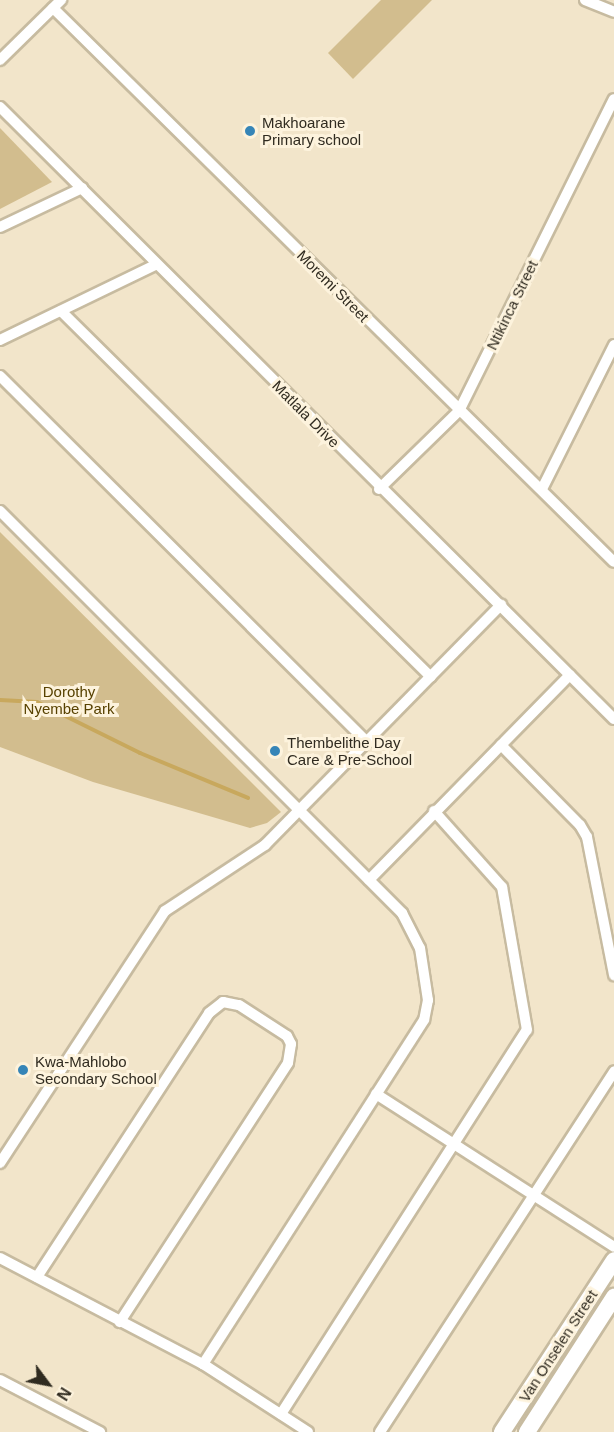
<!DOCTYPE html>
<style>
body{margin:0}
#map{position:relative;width:614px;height:1432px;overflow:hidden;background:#f2e5ca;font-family:Arial,sans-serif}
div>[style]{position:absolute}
.green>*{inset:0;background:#d2bd8e}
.stream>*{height:4px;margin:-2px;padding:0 2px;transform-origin:2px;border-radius:2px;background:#c8a85d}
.roads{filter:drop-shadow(2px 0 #c7bba0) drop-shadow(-2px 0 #c7bba0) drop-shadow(0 2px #c7bba0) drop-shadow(0 -2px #c7bba0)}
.minor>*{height:10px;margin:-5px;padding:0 5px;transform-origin:5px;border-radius:5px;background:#fff}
.secondary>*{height:16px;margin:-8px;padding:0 8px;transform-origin:8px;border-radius:8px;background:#fff}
.dots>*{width:16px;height:16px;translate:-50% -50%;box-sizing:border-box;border:3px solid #fdf3dd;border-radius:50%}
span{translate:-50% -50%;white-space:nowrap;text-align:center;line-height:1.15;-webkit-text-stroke:6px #fdf3dd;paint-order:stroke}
.poi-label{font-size:15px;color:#302b20}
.left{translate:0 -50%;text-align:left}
.street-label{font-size:15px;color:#302b20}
.park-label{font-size:15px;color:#574101}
.north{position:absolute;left:18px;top:1354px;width:60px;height:60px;-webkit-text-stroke:4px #fdf3dd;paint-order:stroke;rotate:122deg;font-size:16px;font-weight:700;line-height:24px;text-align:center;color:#302b20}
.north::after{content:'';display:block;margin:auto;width:21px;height:27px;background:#302b20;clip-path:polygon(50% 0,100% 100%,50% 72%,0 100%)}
</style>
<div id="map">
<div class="green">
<i style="clip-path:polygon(381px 0,432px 0,353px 79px,328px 53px)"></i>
<i style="clip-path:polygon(0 128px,52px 182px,0 209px)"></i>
<i style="clip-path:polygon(0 532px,252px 783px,281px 812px,267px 823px,250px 828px,93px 782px,0 747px)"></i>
</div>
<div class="stream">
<i style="left:0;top:700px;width:37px;rotate:3deg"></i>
<i style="left:37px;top:702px;width:115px;rotate:26.3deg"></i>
<i style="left:140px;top:753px;width:117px;rotate:22.6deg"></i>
</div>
<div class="roads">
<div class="minor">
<i style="left:585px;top:0;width:31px;rotate:22deg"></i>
<i style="left:53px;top:8px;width:788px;rotate:44.64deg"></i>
<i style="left:0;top:60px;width:86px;rotate:-44.5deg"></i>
<i style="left:0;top:107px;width:867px;rotate:44.91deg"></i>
<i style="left:0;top:227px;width:91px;rotate:-25.4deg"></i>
<i style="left:61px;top:311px;width:520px;rotate:44.69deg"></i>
<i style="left:0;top:340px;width:174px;rotate:-25.8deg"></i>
<i style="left:0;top:376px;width:518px;rotate:44.92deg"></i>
<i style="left:379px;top:489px;width:112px;rotate:-44.3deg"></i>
<i style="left:459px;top:411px;width:348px;rotate:-63.6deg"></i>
<i style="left:542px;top:489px;width:161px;rotate:-63.4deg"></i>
<i style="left:0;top:511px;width:569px;rotate:45deg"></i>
<i style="left:402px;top:913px;width:39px;rotate:63deg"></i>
<i style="left:420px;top:948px;width:53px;rotate:81.3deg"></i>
<i style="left:428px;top:1000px;width:20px;rotate:101deg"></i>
<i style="left:424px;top:1020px;width:409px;rotate:122.7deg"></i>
<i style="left:501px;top:745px;width:112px;rotate:45.4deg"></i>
<i style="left:580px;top:825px;width:14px;rotate:60deg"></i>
<i style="left:587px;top:837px;width:141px;rotate:78.9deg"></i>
<i style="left:369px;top:880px;width:287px;rotate:-45.6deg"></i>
<i style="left:376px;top:1094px;width:283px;rotate:32.7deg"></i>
<i style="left:0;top:1163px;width:301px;rotate:-56.8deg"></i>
<i style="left:165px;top:911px;width:120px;rotate:-33.4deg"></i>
<i style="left:265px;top:845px;width:337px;rotate:-45.5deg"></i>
<i style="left:0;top:1258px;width:229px;rotate:27.6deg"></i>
<i style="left:203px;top:1364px;width:125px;rotate:32.9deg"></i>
<i style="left:37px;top:1277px;width:315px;rotate:-56.9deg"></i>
<i style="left:209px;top:1013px;width:18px;rotate:-38deg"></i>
<i style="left:223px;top:1002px;width:16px;rotate:11deg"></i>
<i style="left:239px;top:1005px;width:57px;rotate:32.9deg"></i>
<i style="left:287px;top:1036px;width:9px;rotate:63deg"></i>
<i style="left:291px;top:1044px;width:19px;rotate:99deg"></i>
<i style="left:288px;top:1063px;width:309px;rotate:123deg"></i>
<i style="left:0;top:1380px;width:113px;rotate:27.5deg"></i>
<i style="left:281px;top:1414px;width:456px;rotate:-57.4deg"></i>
<i style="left:527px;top:1030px;width:145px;rotate:-99.9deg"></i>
<i style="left:502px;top:887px;width:102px;rotate:-131.8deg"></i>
<i style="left:380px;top:1432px;width:430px;rotate:-57deg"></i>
</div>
<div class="secondary">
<i style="left:502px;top:1432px;width:205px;rotate:-56.9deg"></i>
<i style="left:527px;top:1432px;width:161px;rotate:-57.2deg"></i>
</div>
</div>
<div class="dots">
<i style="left:250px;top:131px;background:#3685b7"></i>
<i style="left:275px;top:751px;background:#3685b7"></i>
<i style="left:23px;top:1070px;background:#3685b7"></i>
</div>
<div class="poi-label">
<span class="left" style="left:262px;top:131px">Makhoarane<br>Primary school</span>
<span class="left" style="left:287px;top:751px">Thembelithe Day<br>Care &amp; Pre-School</span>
<span class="left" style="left:35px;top:1070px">Kwa-Mahlobo<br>Secondary School</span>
</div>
<div class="street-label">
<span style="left:333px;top:286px;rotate:45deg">Moremi Street</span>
<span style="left:512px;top:305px;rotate:-64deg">Ntikinca Street</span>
<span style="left:306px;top:414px;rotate:45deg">Matlala Drive</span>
<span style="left:558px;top:1346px;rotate:-57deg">Van Onselen Street</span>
</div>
<div class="park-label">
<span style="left:69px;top:700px">Dorothy<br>Nyembe Park</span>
</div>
<div class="north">N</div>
</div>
